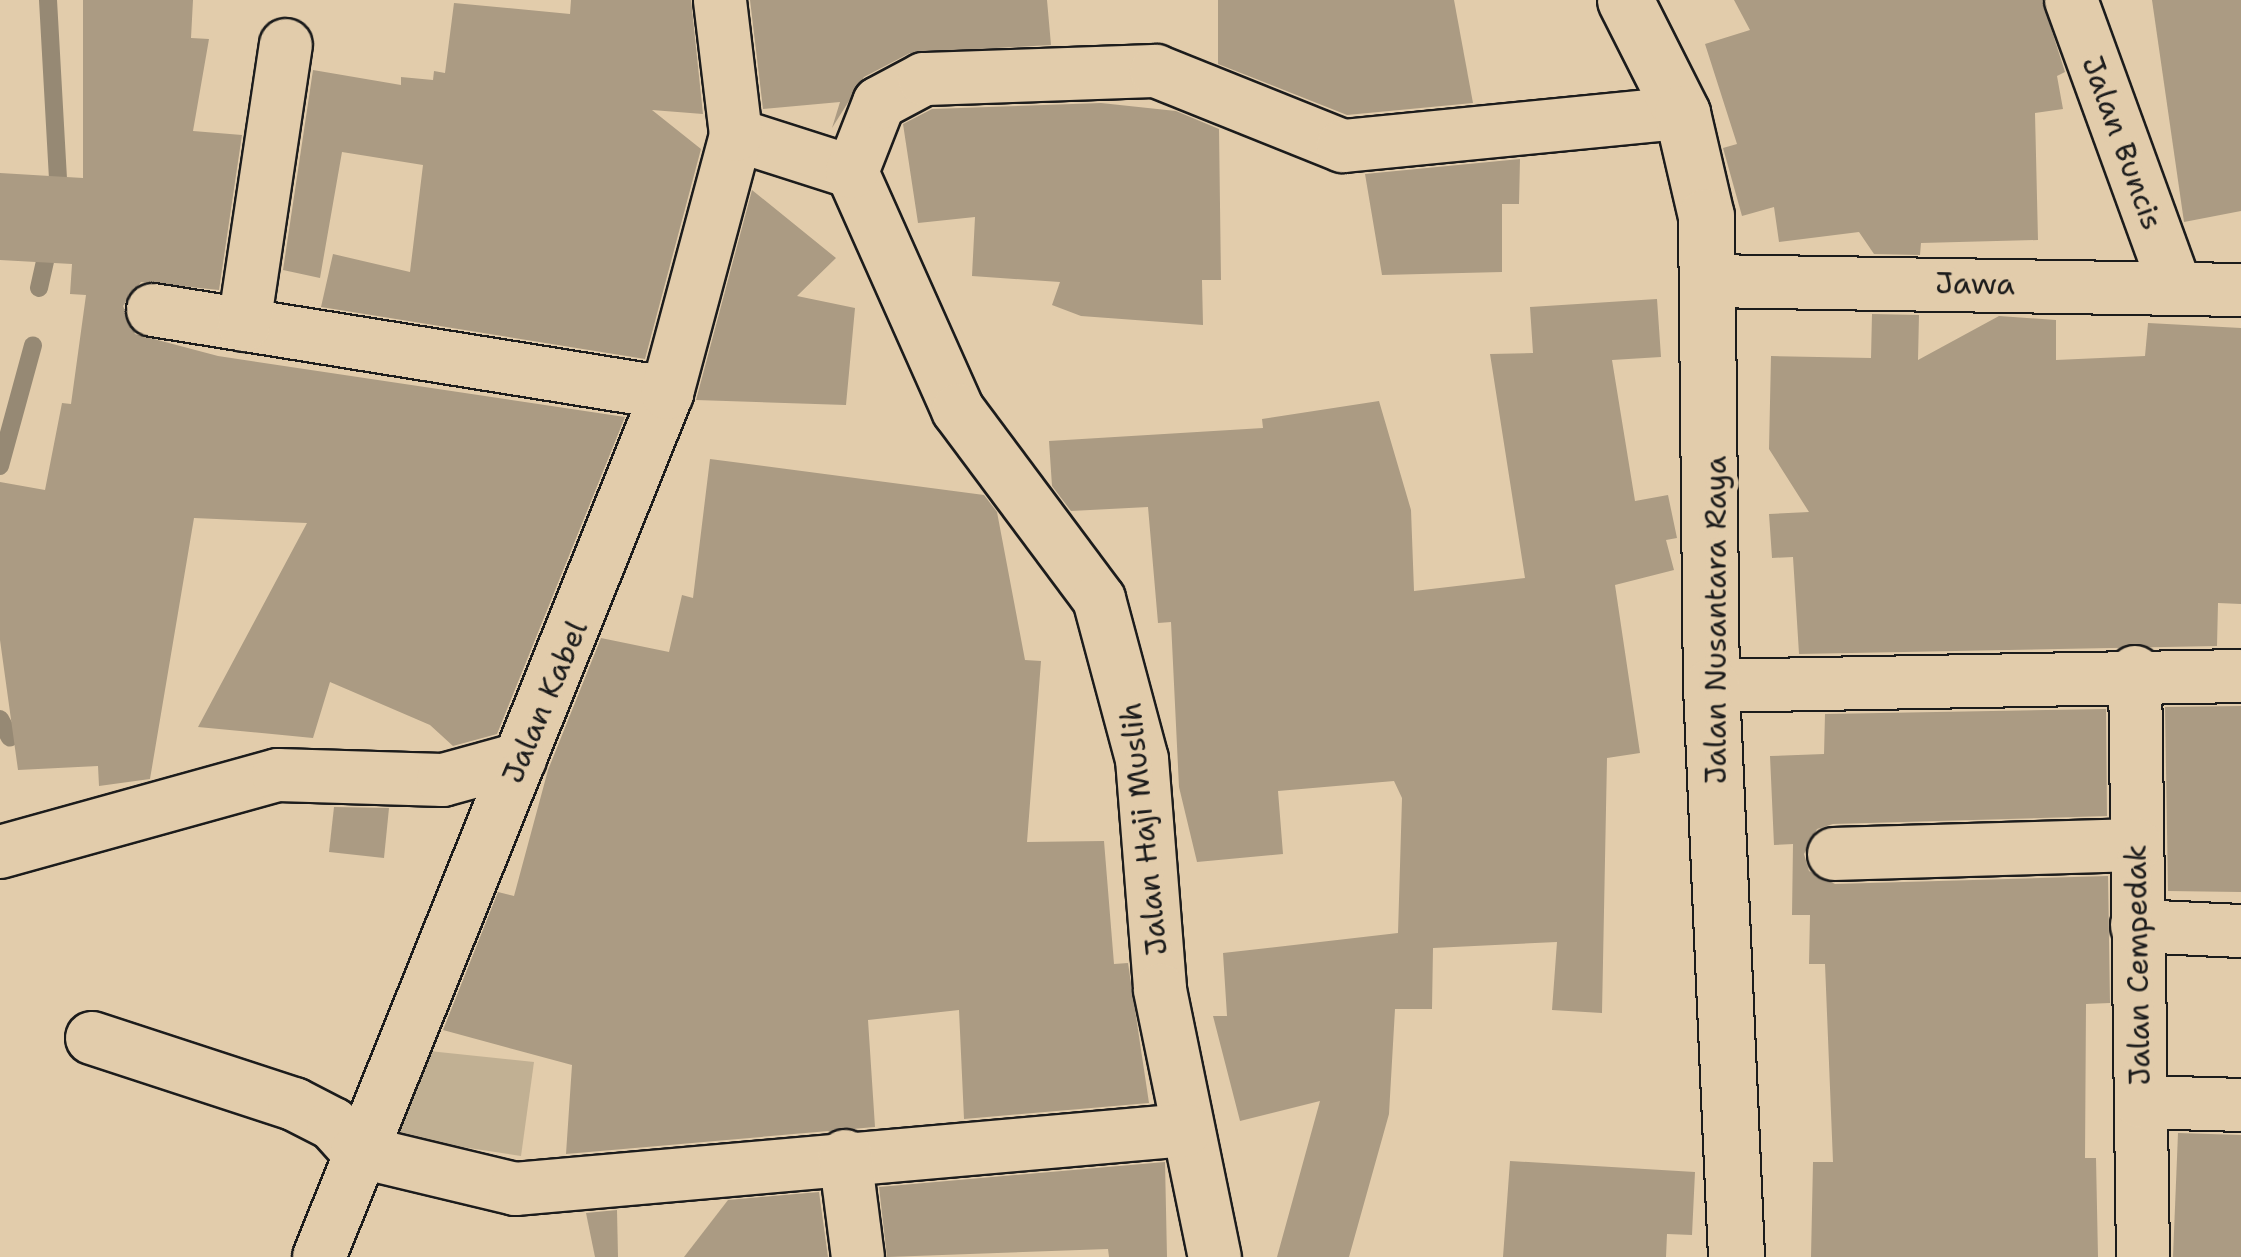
<!DOCTYPE html>
<style>
body{margin:0}
#map{position:relative;width:2241px;height:1257px;overflow:hidden;background:#e2ccab;font-family:"Shantell Sans",sans-serif}
div>[style]{position:absolute}
.green>*{inset:0;background:#c1b093}
.stream>*{height:18px;margin:-9px;padding:0 9px;transform-origin:9px;border-radius:9px;background:#968974}
.building>*{inset:0;background:#ab9b83}
.roads{filter:drop-shadow(2px 0 #1c1c1c) drop-shadow(-2px 0 #1c1c1c) drop-shadow(0 2px #1c1c1c) drop-shadow(0 -2px #1c1c1c)}
.minor>*{height:52px;margin:-26px;padding:0 26px;transform-origin:26px;border-radius:26px;background:#e2ccab}
.tertiary>*{height:55px;margin:-27.5px;padding:0 27.5px;transform-origin:27.5px;border-radius:27.5px;background:#e2ccab}
span{translate:-50% -50%;white-space:nowrap;text-align:center;line-height:1.15;-webkit-text-stroke:10px #e2ccab;paint-order:stroke}
.street-label{font-size:30px;color:#1c1c1c}
</style>
<div id="map">
<div class="green">
<i style="clip-path:polygon(429px 1051px,534px 1062px,521px 1156px,396px 1137px)"></i>
</div>
<div class="stream">
<i style="left:48px;top:0;width:199px;rotate:86.8deg"></i>
<i style="left:39px;top:288px;width:50px;rotate:-77.3deg"></i>
<i style="left:0;top:466px;width:125px;rotate:-74.7deg"></i>
<i style="left:0;top:719px;width:21px;rotate:62deg"></i>
</div>
<div class="building">
<i style="clip-path:polygon(83px 0,193px 0,191px 38px,209px 39px,193px 131px,242px 135px,219px 290px,141px 282px,123px 306px,135px 334px,218px 356px,625px 417px,497px 734px,453px 746px,430px 725px,330px 682px,313px 738px,198px 727px,307px 523px,194px 518px,150px 779px,99px 786px,98px 766px,18px 770px,0 640px,0 482px,45px 490px,62px 403px,71px 404px,86px 295px,70px 294px,72px 264px,0 260px,0 173px,83px 178px)"></i>
<i style="clip-path:polygon(571px 0,691px 0,703px 114px,652px 110px,701px 149px,645px 359px,321px 307px,333px 254px,410px 272px,423px 165px,342px 152px,320px 278px,283px 270px,313px 70px,401px 85px,401px 77px,433px 80px,434px 71px,445px 73px,454px 3px,570px 14px)"></i>
<i style="clip-path:polygon(750px 0,1047px 0,1051px 45px,910px 53px,864px 77px,832px 128px,840px 102px,763px 109px)"></i>
<i style="clip-path:polygon(1218px 0,1454px 0,1473px 103px,1347px 115px,1218px 64px)"></i>
<i style="clip-path:polygon(1734px 0,2042px 0,2065px 72px,2057px 76px,2063px 109px,2035px 113px,2038px 240px,1921px 243px,1920px 255px,1874px 254px,1859px 232px,1779px 242px,1774px 207px,1742px 216px,1723px 148px,1737px 144px,1705px 44px,1750px 30px)"></i>
<i style="clip-path:polygon(2152px 0,2241px 0,2241px 211px,2184px 222px)"></i>
<i style="clip-path:polygon(1101px 103px,1176px 111px,1219px 129px,1221px 280px,1202px 280px,1203px 325px,1081px 316px,1052px 305px,1060px 282px,972px 276px,975px 217px,918px 223px,903px 124px,932px 109px)"></i>
<i style="clip-path:polygon(1520px 159px,1519px 204px,1502px 204px,1502px 272px,1382px 275px,1365px 174px)"></i>
<i style="clip-path:polygon(752px 190px,836px 258px,797px 296px,855px 308px,846px 405px,696px 400px)"></i>
<i style="clip-path:polygon(1657px 299px,1661px 357px,1612px 360px,1635px 501px,1668px 495px,1677px 538px,1666px 540px,1674px 570px,1615px 585px,1640px 753px,1607px 758px,1602px 1013px,1552px 1010px,1557px 942px,1433px 948px,1432px 1009px,1395px 1009px,1389px 1114px,1349px 1257px,1277px 1257px,1320px 1101px,1240px 1121px,1213px 1016px,1227px 1016px,1223px 953px,1398px 933px,1402px 798px,1394px 781px,1278px 791px,1283px 854px,1197px 862px,1179px 787px,1171px 622px,1158px 623px,1148px 507px,1071px 511px,1052px 486px,1049px 441px,1263px 428px,1262px 419px,1379px 401px,1411px 510px,1414px 591px,1525px 578px,1490px 354px,1533px 353px,1530px 307px)"></i>
<i style="clip-path:polygon(1872px 314px,1919px 315px,1918px 360px,1999px 316px,2056px 320px,2056px 360px,2145px 356px,2148px 323px,2241px 328px,2241px 604px,2218px 603px,2217px 646px,1799px 654px,1793px 557px,1772px 558px,1769px 514px,1809px 512px,1769px 449px,1771px 356px,1871px 358px)"></i>
<i style="clip-path:polygon(710px 459px,984px 495px,997px 512px,1025px 660px,1041px 661px,1027px 842px,1104px 841px,1114px 964px,1128px 963px,1149px 1103px,964px 1119px,959px 1010px,868px 1020px,875px 1127px,566px 1154px,572px 1065px,443px 1030px,498px 892px,514px 896px,548px 770px,601px 638px,669px 652px,682px 595px,693px 598px)"></i>
<i style="clip-path:polygon(2241px 706px,2241px 892px,2168px 891px,2165px 707px)"></i>
<i style="clip-path:polygon(2106px 709px,2107px 816px,1833px 824px,1817px 829px,1804px 854px,1809px 871px,1835px 884px,2108px 876px,2110px 1003px,2086px 1004px,2085px 1158px,2096px 1158px,2098px 1257px,1811px 1257px,1813px 1162px,1833px 1162px,1825px 964px,1809px 964px,1810px 915px,1792px 915px,1793px 844px,1774px 845px,1770px 756px,1824px 754px,1825px 714px)"></i>
<i style="clip-path:polygon(334px 807px,389px 808px,384px 858px,329px 852px)"></i>
<i style="clip-path:polygon(2178px 1133px,2241px 1135px,2241px 1257px,2173px 1257px)"></i>
<i style="clip-path:polygon(1510px 1161px,1695px 1172px,1692px 1235px,1667px 1234px,1666px 1257px,1503px 1257px)"></i>
<i style="clip-path:polygon(1165px 1162px,1167px 1257px,1109px 1257px,1108px 1249px,887px 1257px,879px 1187px)"></i>
<i style="clip-path:polygon(819px 1192px,828px 1257px,684px 1257px,728px 1200px)"></i>
<i style="clip-path:polygon(617px 1210px,618px 1257px,595px 1257px,586px 1213px)"></i>
</div>
<div class="roads">
<div class="minor">
<i style="left:2071px;top:0;width:304px;rotate:70deg"></i>
<i style="left:736px;top:135px;width:122px;rotate:17.7deg"></i>
<i style="left:852px;top:172px;width:261px;rotate:66deg"></i>
<i style="left:958px;top:410px;width:236px;rotate:53.3deg"></i>
<i style="left:1099px;top:599px;width:166px;rotate:75deg"></i>
<i style="left:1142px;top:759px;width:232px;rotate:85.5deg"></i>
<i style="left:1160px;top:990px;width:273px;rotate:78.4deg"></i>
<i style="left:852px;top:172px;width:74px;rotate:-68.6deg"></i>
<i style="left:879px;top:103px;width:51px;rotate:-28.1deg"></i>
<i style="left:924px;top:79px;width:232px;rotate:-2deg"></i>
<i style="left:1156px;top:71px;width:201px;rotate:21.9deg"></i>
<i style="left:1343px;top:146px;width:341px;rotate:-5.6deg"></i>
<i style="left:1709px;top:281px;width:532px;rotate:0.97deg"></i>
<i style="left:153px;top:310px;width:521px;rotate:9.17deg"></i>
<i style="left:244px;top:325px;width:283px;rotate:-81.5deg"></i>
<i style="left:2135px;top:672px;width:585px;rotate:89.22deg"></i>
<i style="left:1711px;top:686px;width:530px;rotate:-1.08deg"></i>
<i style="left:0;top:852px;width:288px;rotate:-15.5deg"></i>
<i style="left:278px;top:775px;width:165px;rotate:1.7deg"></i>
<i style="left:443px;top:780px;width:80px;rotate:-15.3deg"></i>
<i style="left:1834px;top:854px;width:302px;rotate:-1.7deg"></i>
<i style="left:2137px;top:926px;width:104px;rotate:2.8deg"></i>
<i style="left:92px;top:1038px;width:213px;rotate:18.1deg"></i>
<i style="left:294px;top:1104px;width:44px;rotate:27.1deg"></i>
<i style="left:333px;top:1124px;width:36px;rotate:48deg"></i>
<i style="left:357px;top:1151px;width:163px;rotate:13.5deg"></i>
<i style="left:515px;top:1189px;width:673px;rotate:-5.03deg"></i>
<i style="left:2141px;top:1102px;width:100px;rotate:1.7deg"></i>
<i style="left:845px;top:1156px;width:102px;rotate:82.7deg"></i>
<i style="left:319px;top:1257px;width:931px;rotate:-68.06deg"></i>
<i style="left:667px;top:393px;width:267px;rotate:-75deg"></i>
<i style="left:736px;top:135px;width:136px;rotate:-96.8deg"></i>
</div>
<div class="tertiary">
<i style="left:1625px;top:0;width:127px;rotate:63.2deg"></i>
<i style="left:1682px;top:113px;width:106px;rotate:76.9deg"></i>
<i style="left:1706px;top:216px;width:470px;rotate:89.4deg"></i>
<i style="left:1711px;top:686px;width:572px;rotate:87.49deg"></i>
</div>
</div>
<div class="street-label">
<span style="left:2122px;top:143px;rotate:70deg">Jalan Buncis</span>
<span style="left:1975px;top:284px;rotate:1deg">Jawa</span>
<span style="left:1716px;top:620px;rotate:-90deg">Jalan Nusantara Raya</span>
<span style="left:545px;top:702px;rotate:-67deg">Jalan Kabel</span>
<span style="left:1144px;top:829px;rotate:-96deg">Jalan Haji Muslih</span>
<span style="left:2138px;top:965px;rotate:-91deg">Jalan Cempedak</span>
</div>
</div>
